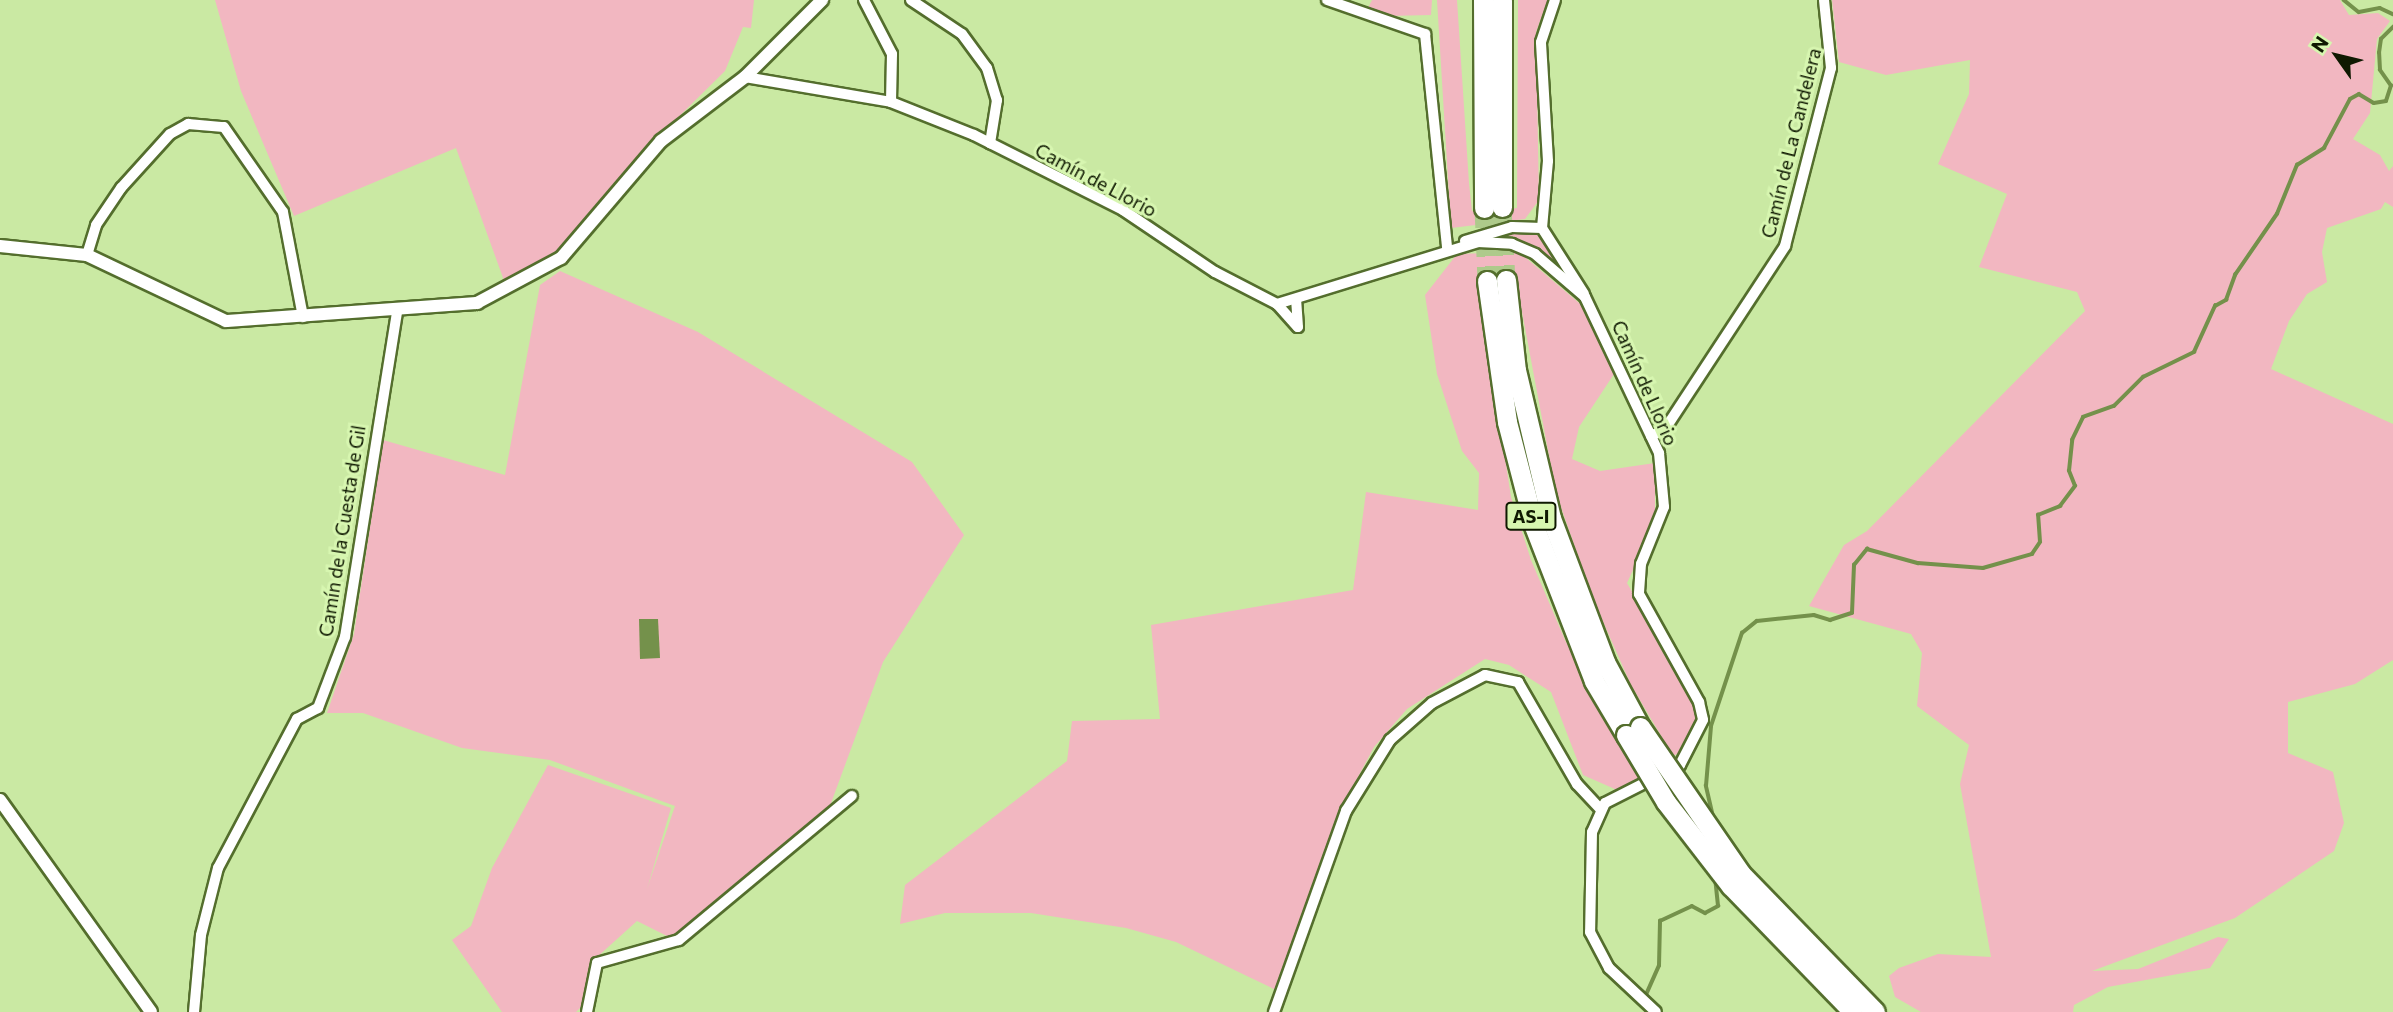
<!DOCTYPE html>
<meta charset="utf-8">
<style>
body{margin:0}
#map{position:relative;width:2393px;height:1012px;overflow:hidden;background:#cae9a3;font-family:Commissioner,sans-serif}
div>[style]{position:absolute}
.green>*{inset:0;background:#f2b7c1}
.water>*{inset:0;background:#74914b}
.stream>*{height:3.5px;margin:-1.75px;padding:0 1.75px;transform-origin:1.75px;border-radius:1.75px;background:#74914b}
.motorway-tunnel>*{height:19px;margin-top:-9.5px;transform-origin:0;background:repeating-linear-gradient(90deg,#aeca8b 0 19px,transparent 0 29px)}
.roads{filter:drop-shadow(2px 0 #546e2d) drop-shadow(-2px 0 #546e2d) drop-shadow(0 2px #546e2d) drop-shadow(0 -2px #546e2d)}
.minor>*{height:10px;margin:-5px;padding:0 5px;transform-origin:5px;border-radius:5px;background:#fff}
.tertiary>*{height:12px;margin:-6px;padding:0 6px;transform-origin:6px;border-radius:6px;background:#fff}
.motorway>*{height:19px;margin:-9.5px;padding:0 9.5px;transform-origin:9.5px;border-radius:9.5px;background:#fff}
.bridges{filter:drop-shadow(2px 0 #546e2d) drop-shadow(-2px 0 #546e2d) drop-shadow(0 2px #546e2d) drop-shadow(0 -2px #546e2d)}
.motorway-bridge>*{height:19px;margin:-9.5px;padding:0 9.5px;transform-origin:9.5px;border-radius:9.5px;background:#fff}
span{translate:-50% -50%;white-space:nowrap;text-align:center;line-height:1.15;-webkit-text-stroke:6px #d7f6b0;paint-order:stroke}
.shield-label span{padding:2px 5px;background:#d7f6b0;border:2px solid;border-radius:5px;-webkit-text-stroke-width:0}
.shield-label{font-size:18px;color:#0f1901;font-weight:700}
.street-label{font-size:19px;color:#0f1901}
.north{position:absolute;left:2302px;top:21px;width:70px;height:70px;-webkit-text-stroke:5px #d7f6b0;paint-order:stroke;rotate:304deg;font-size:19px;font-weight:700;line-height:28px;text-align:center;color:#0f1901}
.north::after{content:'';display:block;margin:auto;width:24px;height:32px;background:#0f1901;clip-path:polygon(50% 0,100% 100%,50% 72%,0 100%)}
</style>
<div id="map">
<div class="green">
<i style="clip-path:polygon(215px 0,754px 0,751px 28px,743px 27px,725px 71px,645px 150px,549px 262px,506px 286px,456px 148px,294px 216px,241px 91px)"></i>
<i style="clip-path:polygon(1372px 0,1432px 0,1431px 15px,1386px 16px,1368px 8px)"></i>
<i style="clip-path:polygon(1437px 0,1457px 0,1469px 183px,1472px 211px,1481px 213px,1517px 208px,1518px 0,1548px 0,1536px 32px,1539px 200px,1525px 219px,1451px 228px)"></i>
<i style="clip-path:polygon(1832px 0,2340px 0,2349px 15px,2378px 13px,2390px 21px,2377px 39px,2370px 113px,2353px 139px,2380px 155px,2389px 171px,2393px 166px,2393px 207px,2385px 202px,2381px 209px,2327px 228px,2322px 252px,2327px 282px,2307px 294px,2289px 321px,2271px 369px,2393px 424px,2393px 660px,2355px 684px,2288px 702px,2288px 753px,2333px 772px,2344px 823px,2334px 851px,2235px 918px,2092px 971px,2138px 969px,2218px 937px,2229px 939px,2210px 968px,2108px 987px,2074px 1005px,2073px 1012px,1921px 1012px,1895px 997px,1889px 976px,1899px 968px,1938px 954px,1991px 957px,1960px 784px,1969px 745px,1917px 706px,1922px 653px,1911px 634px,1809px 606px,1844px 545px,1867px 531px,2085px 311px,2077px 292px,1979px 267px,2007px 194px,1938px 164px,1969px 94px,1970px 60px,1886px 75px,1839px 62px)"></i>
<i style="clip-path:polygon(1506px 232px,1535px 232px,1573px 280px,1527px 244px,1495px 236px)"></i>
<i style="clip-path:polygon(1519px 252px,1585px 308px,1614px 374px,1579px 427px,1572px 459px,1600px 471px,1655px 463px,1655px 522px,1627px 583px,1692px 696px,1697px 724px,1685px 750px,1673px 756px,1631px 685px,1593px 599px,1556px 493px,1516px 280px,1478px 280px,1511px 497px,1531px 560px,1565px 640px,1641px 782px,1617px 790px,1583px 775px,1551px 692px,1509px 665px,1485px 659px,1407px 709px,1374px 747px,1342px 807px,1278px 991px,1176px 942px,1126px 928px,1031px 913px,945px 913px,900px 924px,905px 885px,1067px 761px,1072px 721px,1160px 719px,1151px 625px,1353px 590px,1366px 492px,1478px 510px,1479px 473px,1462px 451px,1437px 374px,1425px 295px,1457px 254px)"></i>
<i style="clip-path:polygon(560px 271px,698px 332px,912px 462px,964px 535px,883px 662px,827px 814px,671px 938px,637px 921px,596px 958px,586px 1002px,576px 1012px,502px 1012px,452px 940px,471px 926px,492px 868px,548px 765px,671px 808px,647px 889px,675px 806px,550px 760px,462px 748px,363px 713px,327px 713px,354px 634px,383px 440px,505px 475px,540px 285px)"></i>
</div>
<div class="water">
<i style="clip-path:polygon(639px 619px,658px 619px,660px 658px,640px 659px)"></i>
</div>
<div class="stream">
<i style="left:2344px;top:0;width:19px;rotate:39deg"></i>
<i style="left:2359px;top:12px;width:21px;rotate:-11deg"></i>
<i style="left:2380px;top:8px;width:14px;rotate:25deg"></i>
<i style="left:1713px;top:817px;width:32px;rotate:-103deg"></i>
<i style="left:1706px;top:786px;width:60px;rotate:-85.2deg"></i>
<i style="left:1711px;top:726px;width:98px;rotate:-71.6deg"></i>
<i style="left:1742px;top:633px;width:19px;rotate:-39deg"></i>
<i style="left:1757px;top:621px;width:57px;rotate:-6deg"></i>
<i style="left:1814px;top:615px;width:17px;rotate:17deg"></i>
<i style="left:1830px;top:620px;width:23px;rotate:-18deg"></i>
<i style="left:1852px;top:613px;width:48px;rotate:-87.6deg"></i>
<i style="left:1854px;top:565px;width:21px;rotate:-51deg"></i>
<i style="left:1867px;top:549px;width:53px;rotate:15.4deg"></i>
<i style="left:1918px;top:563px;width:65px;rotate:4.4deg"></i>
<i style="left:1983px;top:568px;width:51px;rotate:-15.9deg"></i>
<i style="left:2032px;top:554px;width:14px;rotate:-56deg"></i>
<i style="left:2040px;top:542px;width:27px;rotate:-94deg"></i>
<i style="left:2038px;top:515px;width:24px;rotate:-22deg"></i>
<i style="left:2060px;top:506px;width:25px;rotate:-53deg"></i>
<i style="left:2075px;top:486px;width:16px;rotate:-112deg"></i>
<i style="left:2069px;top:471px;width:31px;rotate:-84deg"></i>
<i style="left:2072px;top:440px;width:25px;rotate:-64deg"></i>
<i style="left:2083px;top:417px;width:33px;rotate:-20deg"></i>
<i style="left:2114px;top:406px;width:41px;rotate:-45deg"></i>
<i style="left:2143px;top:377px;width:57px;rotate:-26.1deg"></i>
<i style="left:2194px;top:352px;width:51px;rotate:-65.5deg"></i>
<i style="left:2215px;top:306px;width:13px;rotate:-29deg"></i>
<i style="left:2226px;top:300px;width:27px;rotate:-70deg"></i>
<i style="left:2235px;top:275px;width:74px;rotate:-55.5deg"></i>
<i style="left:2277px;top:214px;width:53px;rotate:-67.8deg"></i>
<i style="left:2297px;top:165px;width:32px;rotate:-32deg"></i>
<i style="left:2324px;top:148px;width:55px;rotate:-62deg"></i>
<i style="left:2350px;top:99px;width:10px;rotate:-29deg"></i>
<i style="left:2359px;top:94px;width:17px;rotate:31deg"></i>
<i style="left:2374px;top:103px;width:12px;rotate:-9deg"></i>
<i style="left:2386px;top:101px;width:16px;rotate:-72deg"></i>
<i style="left:2391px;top:86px;width:19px;rotate:-125deg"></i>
<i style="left:2380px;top:70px;width:17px;rotate:-93deg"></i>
<i style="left:2379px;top:53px;width:14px;rotate:-82deg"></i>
<i style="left:2381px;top:39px;width:17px;rotate:-45deg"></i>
<i style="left:1645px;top:997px;width:34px;rotate:-66deg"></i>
<i style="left:1659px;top:966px;width:45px;rotate:-88.7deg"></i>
<i style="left:1660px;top:921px;width:35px;rotate:-25deg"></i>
<i style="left:1692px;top:906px;width:15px;rotate:28deg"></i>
<i style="left:1705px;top:913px;width:15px;rotate:-28deg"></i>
<i style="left:1718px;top:906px;width:27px;rotate:-96deg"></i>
</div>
<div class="motorway-tunnel">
<i style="left:1502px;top:207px;width:73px;rotate:86.9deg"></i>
<i style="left:1484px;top:208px;width:73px;rotate:87.6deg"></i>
</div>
<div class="roads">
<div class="minor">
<i style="left:864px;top:0;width:61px;rotate:62.6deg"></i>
<i style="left:892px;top:54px;width:48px;rotate:91.2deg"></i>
<i style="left:911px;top:0;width:61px;rotate:33.7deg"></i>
<i style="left:962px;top:34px;width:42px;rotate:53.7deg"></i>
<i style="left:987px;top:68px;width:34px;rotate:73deg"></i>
<i style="left:997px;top:100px;width:44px;rotate:99.2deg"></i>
<i style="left:1327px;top:0;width:104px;rotate:19.1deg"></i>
<i style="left:1425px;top:34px;width:215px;rotate:84.1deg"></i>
<i style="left:745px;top:77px;width:148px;rotate:9.7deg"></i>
<i style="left:891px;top:102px;width:89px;rotate:21.7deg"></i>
<i style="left:974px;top:135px;width:167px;rotate:26.7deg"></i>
<i style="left:1123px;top:210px;width:111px;rotate:34deg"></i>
<i style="left:1215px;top:272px;width:70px;rotate:27.3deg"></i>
<i style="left:1277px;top:304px;width:210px;rotate:-17.1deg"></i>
<i style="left:1478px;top:242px;width:34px;rotate:3deg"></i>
<i style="left:1512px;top:244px;width:25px;rotate:23deg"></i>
<i style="left:1535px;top:254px;width:66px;rotate:40.7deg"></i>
<i style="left:1585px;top:297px;width:173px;rotate:64.6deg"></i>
<i style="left:1659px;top:453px;width:54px;rotate:84.7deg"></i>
<i style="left:1664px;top:507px;width:61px;rotate:112deg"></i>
<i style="left:1641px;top:564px;width:30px;rotate:94deg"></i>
<i style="left:1639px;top:594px;width:124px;rotate:60.9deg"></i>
<i style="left:1699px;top:702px;width:18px;rotate:77deg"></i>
<i style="left:1703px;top:720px;width:51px;rotate:117.1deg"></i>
<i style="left:1680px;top:765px;width:84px;rotate:153.1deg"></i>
<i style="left:1605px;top:803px;width:32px;rotate:114deg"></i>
<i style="left:1592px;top:832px;width:100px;rotate:91.1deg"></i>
<i style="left:1590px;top:932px;width:41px;rotate:62.2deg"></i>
<i style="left:1609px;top:968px;width:64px;rotate:43.1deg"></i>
<i style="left:1542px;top:228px;width:67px;rotate:-84.9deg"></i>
<i style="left:1548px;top:161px;width:119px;rotate:-93.4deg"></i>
<i style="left:1541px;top:42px;width:44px;rotate:-71.6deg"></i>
<i style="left:1465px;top:241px;width:49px;rotate:-16.6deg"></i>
<i style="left:1512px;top:227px;width:30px;rotate:2deg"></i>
<i style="left:1542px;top:228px;width:78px;rotate:57.5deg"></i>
<i style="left:87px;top:255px;width:31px;rotate:-73deg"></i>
<i style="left:96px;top:225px;width:45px;rotate:-56deg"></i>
<i style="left:121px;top:188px;width:73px;rotate:-47.8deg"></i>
<i style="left:170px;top:134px;width:21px;rotate:-29deg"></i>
<i style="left:188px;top:124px;width:36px;rotate:5deg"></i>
<i style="left:224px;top:127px;width:103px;rotate:55.2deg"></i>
<i style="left:283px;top:212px;width:107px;rotate:79.2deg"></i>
<i style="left:1277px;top:304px;width:31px;rotate:48deg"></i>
<i style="left:1298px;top:327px;width:28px;rotate:-94deg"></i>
<i style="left:1651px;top:436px;width:16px;rotate:-27deg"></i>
<i style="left:1665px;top:429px;width:219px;rotate:-56.7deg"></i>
<i style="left:1785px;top:246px;width:184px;rotate:-75.5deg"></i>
<i style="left:1831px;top:68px;width:68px;rotate:-95.9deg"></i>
<i style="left:194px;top:1012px;width:77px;rotate:-84.8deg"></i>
<i style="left:201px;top:935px;width:69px;rotate:-75.8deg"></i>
<i style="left:218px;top:868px;width:169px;rotate:-62.1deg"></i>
<i style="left:297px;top:719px;width:24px;rotate:-28deg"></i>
<i style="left:318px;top:708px;width:76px;rotate:-69.2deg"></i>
<i style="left:345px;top:637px;width:329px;rotate:-80.9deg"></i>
<i style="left:587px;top:1012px;width:50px;rotate:-78.5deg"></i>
<i style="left:597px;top:963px;width:85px;rotate:-15.7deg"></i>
<i style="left:679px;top:940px;width:225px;rotate:-39.8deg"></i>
<i style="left:1274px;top:1012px;width:214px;rotate:-70.3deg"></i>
<i style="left:1346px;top:811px;width:84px;rotate:-58.2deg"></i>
<i style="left:1390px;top:740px;width:56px;rotate:-41.4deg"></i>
<i style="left:1432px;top:703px;width:60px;rotate:-27.8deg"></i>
<i style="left:1485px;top:675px;width:34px;rotate:12deg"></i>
<i style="left:1518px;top:682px;width:118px;rotate:60deg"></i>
<i style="left:1577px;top:784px;width:34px;rotate:47deg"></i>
</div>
<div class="tertiary">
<i style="left:0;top:246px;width:87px;rotate:5.9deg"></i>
<i style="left:87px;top:255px;width:154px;rotate:25.4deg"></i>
<i style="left:226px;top:321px;width:252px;rotate:-4.1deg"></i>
<i style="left:477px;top:303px;width:95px;rotate:-28.2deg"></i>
<i style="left:561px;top:258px;width:154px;rotate:-49.5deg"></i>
<i style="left:661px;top:141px;width:106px;rotate:-37.3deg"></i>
<i style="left:745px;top:77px;width:109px;rotate:-45deg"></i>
<i style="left:0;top:800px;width:260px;rotate:54.5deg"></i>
</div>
<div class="motorway">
<i style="left:1483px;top:0;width:208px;rotate:89.7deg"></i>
<i style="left:1502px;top:0;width:207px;rotate:90deg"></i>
<i style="left:1506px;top:280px;width:91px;rotate:83.7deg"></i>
<i style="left:1516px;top:370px;width:152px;rotate:76.7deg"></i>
<i style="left:1551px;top:518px;width:154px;rotate:69.4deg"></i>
<i style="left:1605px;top:662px;width:74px;rotate:61.7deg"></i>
<i style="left:1487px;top:281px;width:142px;rotate:81.9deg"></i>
<i style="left:1507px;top:422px;width:107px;rotate:75.4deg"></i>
<i style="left:1534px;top:526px;width:166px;rotate:68.8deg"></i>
<i style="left:1594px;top:681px;width:63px;rotate:59.3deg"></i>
</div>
</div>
<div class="bridges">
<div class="motorway-bridge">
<i style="left:1640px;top:727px;width:178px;rotate:55.5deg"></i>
<i style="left:1741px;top:874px;width:192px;rotate:45.8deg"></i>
<i style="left:1626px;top:735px;width:78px;rotate:59.2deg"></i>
<i style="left:1666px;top:802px;width:106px;rotate:52.3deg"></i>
<i style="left:1731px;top:886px;width:175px;rotate:45.9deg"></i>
</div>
</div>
<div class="shield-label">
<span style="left:1531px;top:516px">AS-I</span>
</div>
<div class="street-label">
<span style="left:1791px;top:143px;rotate:-76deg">Camín de La Candelera</span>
<span style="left:1096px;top:180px;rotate:28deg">Camín de Llorio</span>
<span style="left:1645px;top:383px;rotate:66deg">Camín de Llorio</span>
<span style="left:342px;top:531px;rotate:-81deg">Camín de la Cuesta de Gil</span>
</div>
<div class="north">N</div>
</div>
